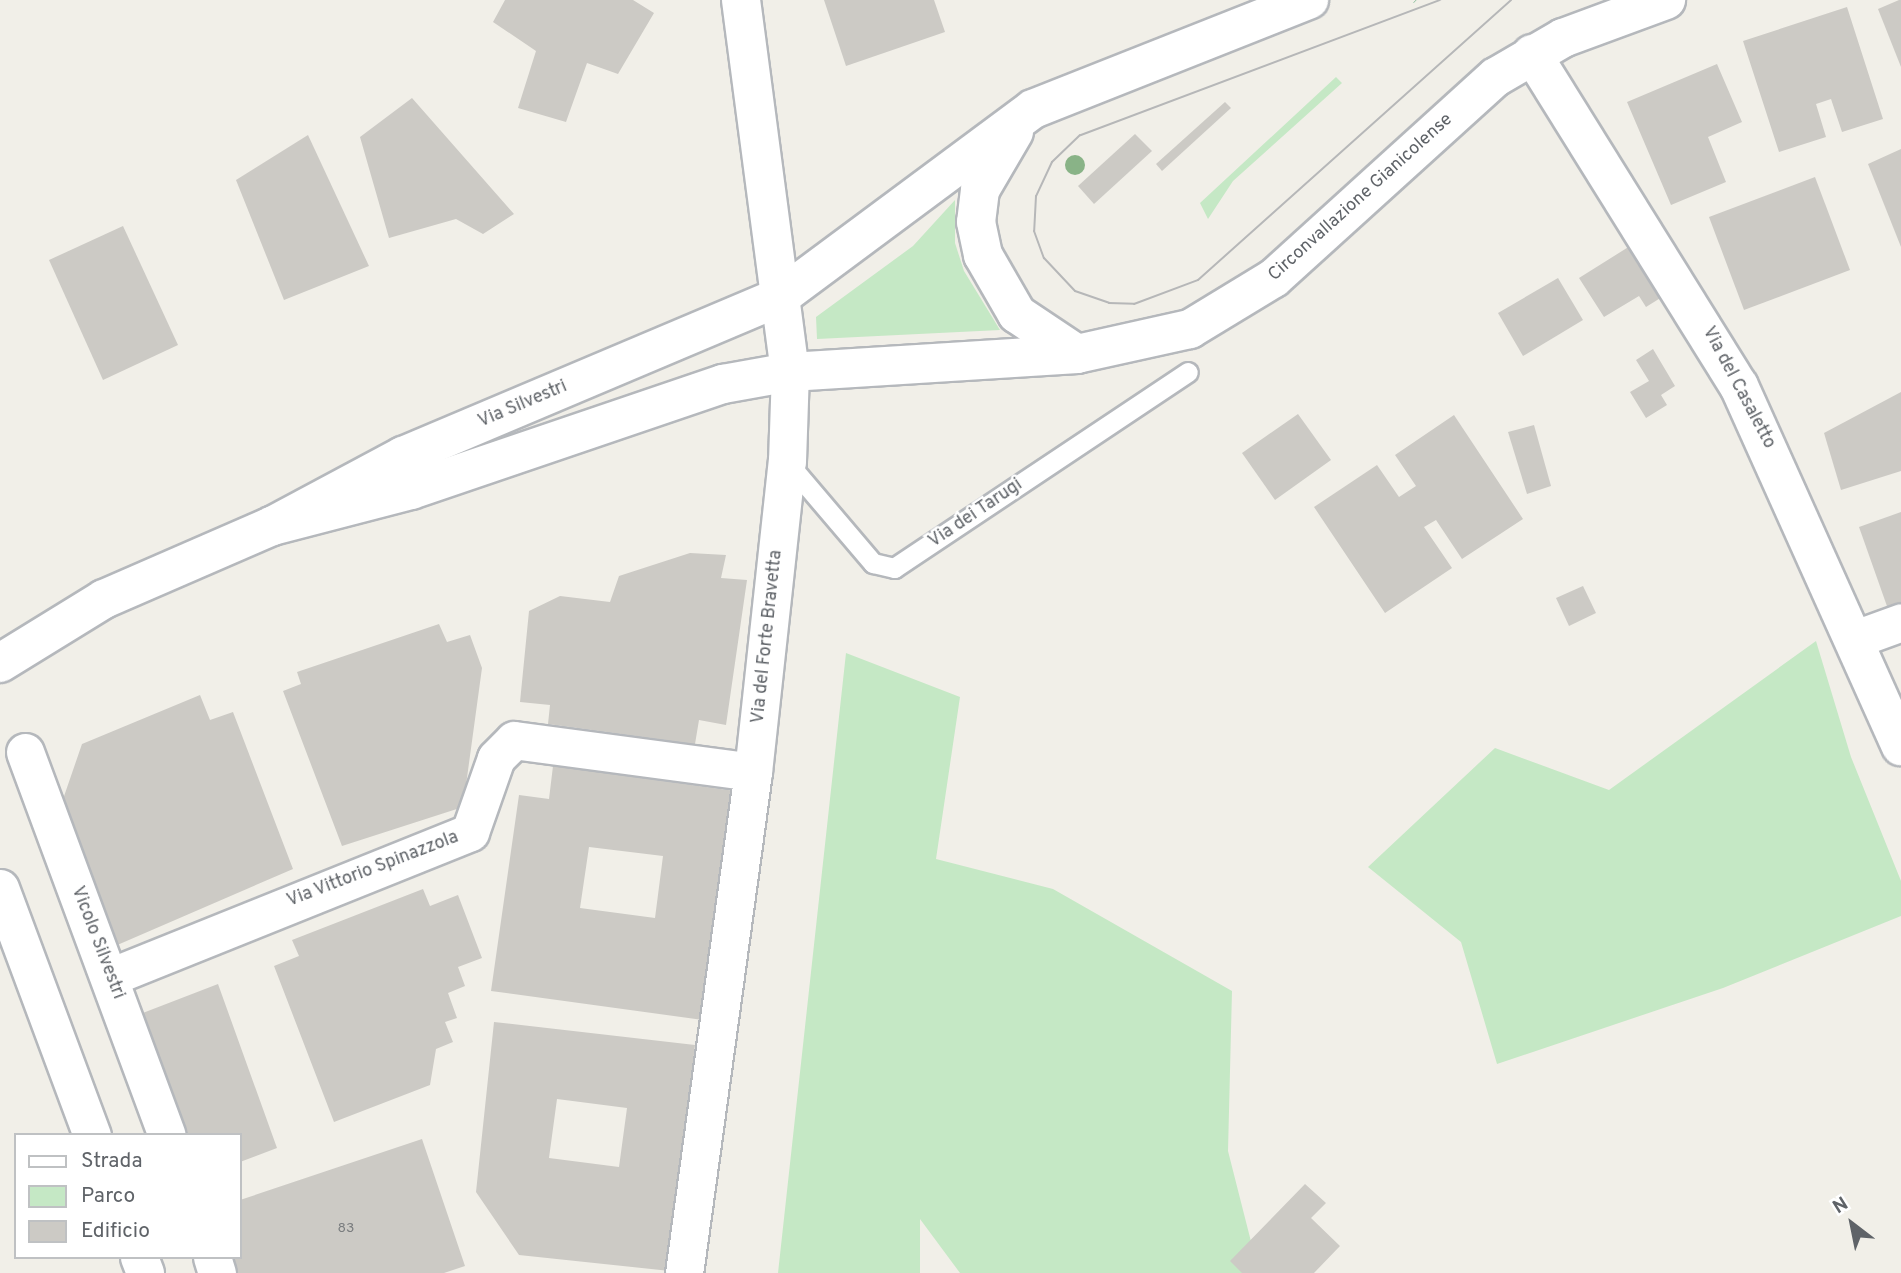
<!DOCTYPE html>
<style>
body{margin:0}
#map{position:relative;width:1901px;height:1273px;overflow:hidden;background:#f1efe8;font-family:Overpass,sans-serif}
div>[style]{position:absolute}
.green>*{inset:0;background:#c5e8c5}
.building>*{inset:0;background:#cccac5}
.path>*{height:4.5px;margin-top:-2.25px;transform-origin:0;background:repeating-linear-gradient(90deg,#9cc7a9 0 7px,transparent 0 10.5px)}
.roads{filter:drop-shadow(2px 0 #b5b8bc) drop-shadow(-2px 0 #b5b8bc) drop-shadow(0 2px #b5b8bc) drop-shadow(0 -2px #b5b8bc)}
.service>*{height:19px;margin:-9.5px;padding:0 9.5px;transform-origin:9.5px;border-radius:9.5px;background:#fff}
.minor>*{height:37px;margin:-18.5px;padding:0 18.5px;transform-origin:18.5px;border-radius:18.5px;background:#fff}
.tertiary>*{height:38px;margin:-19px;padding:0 19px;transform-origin:19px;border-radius:19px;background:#fff}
.secondary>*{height:38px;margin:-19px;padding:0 19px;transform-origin:19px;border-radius:19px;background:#fff}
.tram>*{height:2px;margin:-1px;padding:0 1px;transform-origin:1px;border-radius:1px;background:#b6b7b8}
.trees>*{width:20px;height:20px;margin:-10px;border-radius:50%;background:#89b387}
span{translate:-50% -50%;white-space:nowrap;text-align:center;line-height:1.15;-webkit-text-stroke:5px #fff;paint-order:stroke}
.number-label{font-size:14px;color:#7a7d7f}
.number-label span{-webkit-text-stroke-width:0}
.street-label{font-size:18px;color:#5f6368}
.legend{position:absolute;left:14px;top:1133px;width:228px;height:126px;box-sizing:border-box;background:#fff;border:2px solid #bfc1c3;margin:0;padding:9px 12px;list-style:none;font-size:21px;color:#5f6368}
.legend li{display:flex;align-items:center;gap:14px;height:35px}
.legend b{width:35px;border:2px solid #bfc1c3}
.north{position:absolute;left:1817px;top:1189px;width:70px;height:70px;-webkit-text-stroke:5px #fff;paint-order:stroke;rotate:328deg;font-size:19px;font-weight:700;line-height:28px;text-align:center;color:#5f6368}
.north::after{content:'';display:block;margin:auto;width:24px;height:32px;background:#5f6368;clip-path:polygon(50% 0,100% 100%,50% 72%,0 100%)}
</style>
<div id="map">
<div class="green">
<i style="clip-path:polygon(1336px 77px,1342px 83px,1233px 181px,1208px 219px,1200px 203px)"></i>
<i style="clip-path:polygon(955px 200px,955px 243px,964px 271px,1000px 330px,817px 339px,816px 317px,913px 246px)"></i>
<i style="clip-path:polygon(1816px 641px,1851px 757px,1901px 881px,1901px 916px,1723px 988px,1497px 1064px,1461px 942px,1368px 867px,1495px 748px,1609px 790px)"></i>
<i style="clip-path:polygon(846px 653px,960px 697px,936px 859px,1053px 889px,1232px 991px,1228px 1151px,1259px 1273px,960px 1273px,920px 1219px,920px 1273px,778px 1273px)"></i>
</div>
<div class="building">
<i style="clip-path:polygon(505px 0,633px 0,654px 13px,618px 74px,587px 63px,566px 122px,518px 108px,536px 51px,493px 22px)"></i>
<i style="clip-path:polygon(824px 0,934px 0,945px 32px,846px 66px)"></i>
<i style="clip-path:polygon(1899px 0,1901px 0,1901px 67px,1878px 9px)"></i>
<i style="clip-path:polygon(1847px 7px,1883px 119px,1842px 132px,1831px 99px,1816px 104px,1826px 137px,1779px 152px,1743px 41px)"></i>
<i style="clip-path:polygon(1717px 64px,1742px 122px,1708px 137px,1726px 182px,1671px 205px,1627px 102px)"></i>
<i style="clip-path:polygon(412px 98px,514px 214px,483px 234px,456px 219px,389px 238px,360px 137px)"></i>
<i style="clip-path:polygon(1225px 102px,1231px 108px,1162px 171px,1156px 164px)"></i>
<i style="clip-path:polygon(1135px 134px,1152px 151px,1094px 204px,1078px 186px)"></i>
<i style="clip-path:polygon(308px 135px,369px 266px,284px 300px,236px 180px)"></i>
<i style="clip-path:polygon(1901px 149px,1901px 247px,1868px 164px)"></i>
<i style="clip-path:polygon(1815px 177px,1850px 270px,1744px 310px,1709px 217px)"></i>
<i style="clip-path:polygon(123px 226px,178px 345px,103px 380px,49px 260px)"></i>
<i style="clip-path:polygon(1638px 241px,1670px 292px,1646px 307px,1639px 296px,1604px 317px,1579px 278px)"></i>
<i style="clip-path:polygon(1558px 278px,1583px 320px,1523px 356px,1498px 313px)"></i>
<i style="clip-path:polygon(1653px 349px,1675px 386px,1661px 395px,1667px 405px,1646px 418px,1630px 392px,1649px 381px,1636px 360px)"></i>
<i style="clip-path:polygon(1901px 392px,1901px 471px,1841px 490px,1824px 433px)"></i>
<i style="clip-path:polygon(1298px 414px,1331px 460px,1275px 500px,1242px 453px)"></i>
<i style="clip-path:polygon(1454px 415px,1523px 519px,1462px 559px,1436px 520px,1424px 527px,1452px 568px,1385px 613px,1314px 507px,1377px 465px,1399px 497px,1416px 486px,1395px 455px)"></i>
<i style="clip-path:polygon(1534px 425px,1551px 486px,1527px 494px,1508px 432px)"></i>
<i style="clip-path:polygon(1901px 512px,1901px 604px,1888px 609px,1859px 527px)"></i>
<i style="clip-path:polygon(690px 553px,726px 555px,721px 578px,747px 580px,726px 725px,699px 720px,695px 744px,548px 724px,550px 705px,520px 702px,529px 611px,560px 596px,610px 602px,619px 576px)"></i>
<i style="clip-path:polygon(1583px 586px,1596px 613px,1569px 626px,1556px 598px)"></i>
<i style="clip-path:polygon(439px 624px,447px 642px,470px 635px,482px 668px,463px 807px,342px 846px,283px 691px,301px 684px,297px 672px)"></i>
<i style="clip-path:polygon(200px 695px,210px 720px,233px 712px,293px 869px,115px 946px,61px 805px,82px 744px)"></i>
<i style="clip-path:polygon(evenodd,553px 766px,735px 791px,703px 1020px,491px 991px,519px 795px,549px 799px,553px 766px,589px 847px,663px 856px,655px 918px,580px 908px,589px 847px)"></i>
<i style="clip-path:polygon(423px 889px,430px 906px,458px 895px,482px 958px,458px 967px,465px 986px,448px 993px,457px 1018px,445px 1022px,453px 1042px,436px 1049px,430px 1085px,334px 1122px,274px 966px,299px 956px,292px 940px)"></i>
<i style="clip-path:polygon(218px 984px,277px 1148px,240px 1162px,240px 1135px,176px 1135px,135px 1016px)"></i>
<i style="clip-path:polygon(evenodd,494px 1022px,695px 1045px,670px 1271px,519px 1255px,476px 1192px,494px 1022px,557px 1099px,627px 1108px,619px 1167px,549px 1158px,557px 1099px)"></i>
<i style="clip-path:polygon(422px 1139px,465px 1266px,444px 1273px,234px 1273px,229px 1257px,240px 1257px,240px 1200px)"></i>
<i style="clip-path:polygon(1305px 1184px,1326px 1203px,1311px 1218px,1340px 1246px,1314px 1273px,1242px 1273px,1230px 1261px)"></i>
</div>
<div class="path">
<i style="left:1415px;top:0;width:1px;rotate:45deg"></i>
</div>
<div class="roads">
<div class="service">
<i style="left:787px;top:462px;width:133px;rotate:49.6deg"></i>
<i style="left:873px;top:563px;width:22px;rotate:13deg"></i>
<i style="left:894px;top:568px;width:353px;rotate:-33.7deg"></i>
</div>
<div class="minor">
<i style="left:1866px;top:635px;width:37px;rotate:-20deg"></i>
<i style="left:25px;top:752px;width:408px;rotate:69.7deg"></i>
<i style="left:0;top:888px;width:264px;rotate:69.6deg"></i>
<i style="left:110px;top:977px;width:388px;rotate:-21.9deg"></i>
<i style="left:470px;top:832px;width:78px;rotate:-70.6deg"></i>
<i style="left:496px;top:758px;width:25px;rotate:-45deg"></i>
<i style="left:514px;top:740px;width:241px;rotate:7.6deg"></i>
<i style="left:139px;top:1257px;width:17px;rotate:69deg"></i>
<i style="left:212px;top:1257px;width:17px;rotate:73deg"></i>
<i style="left:684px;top:1273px;width:506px;rotate:-82.16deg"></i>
<i style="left:753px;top:772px;width:313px;rotate:-83.8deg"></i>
<i style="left:787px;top:461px;width:89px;rotate:-88.1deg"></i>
</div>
<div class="tertiary">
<i style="left:741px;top:0;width:375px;rotate:82.5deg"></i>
<i style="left:1532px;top:54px;width:391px;rotate:58.1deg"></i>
<i style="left:1739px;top:386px;width:395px;rotate:65.8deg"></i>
</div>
<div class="secondary">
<i style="left:1014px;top:132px;width:67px;rotate:120.4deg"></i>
<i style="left:980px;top:190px;width:32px;rotate:97deg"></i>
<i style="left:976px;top:222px;width:34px;rotate:78deg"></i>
<i style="left:983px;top:255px;width:68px;rotate:60deg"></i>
<i style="left:1017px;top:314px;width:72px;rotate:33.7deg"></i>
<i style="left:272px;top:526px;width:144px;rotate:-14.5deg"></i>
<i style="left:411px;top:490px;width:330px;rotate:-18.8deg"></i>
<i style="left:723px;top:384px;width:68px;rotate:-10.2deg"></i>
<i style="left:790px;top:372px;width:288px;rotate:-3.6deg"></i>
<i style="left:1077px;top:354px;width:116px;rotate:-12.5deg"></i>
<i style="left:1190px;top:329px;width:98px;rotate:-31.3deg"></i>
<i style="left:1274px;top:278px;width:299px;rotate:-42.2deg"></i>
<i style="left:1496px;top:77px;width:78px;rotate:-30.2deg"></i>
<i style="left:1563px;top:38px;width:110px;rotate:-20.3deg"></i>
<i style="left:0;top:663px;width:122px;rotate:-31.6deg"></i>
<i style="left:104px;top:599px;width:183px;rotate:-23.5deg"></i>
<i style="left:272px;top:526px;width:149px;rotate:-28.1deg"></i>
<i style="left:403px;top:456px;width:409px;rotate:-22.9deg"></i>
<i style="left:780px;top:297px;width:315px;rotate:-36.6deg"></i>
<i style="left:1033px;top:109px;width:297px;rotate:-21.6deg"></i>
</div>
</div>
<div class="tram">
<i style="left:1440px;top:0;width:384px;rotate:159.4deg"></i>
<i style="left:1080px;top:135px;width:39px;rotate:136deg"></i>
<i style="left:1052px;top:162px;width:38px;rotate:115deg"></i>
<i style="left:1036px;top:196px;width:35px;rotate:93deg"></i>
<i style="left:1034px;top:231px;width:29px;rotate:70deg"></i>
<i style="left:1044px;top:258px;width:45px;rotate:46.8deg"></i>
<i style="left:1075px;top:291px;width:36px;rotate:19deg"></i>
<i style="left:1109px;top:303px;width:25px;rotate:2deg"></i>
<i style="left:1134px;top:304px;width:68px;rotate:-20.6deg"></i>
<i style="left:1198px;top:280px;width:420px;rotate:-41.8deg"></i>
</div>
<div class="trees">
<i style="left:1075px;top:165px"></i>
</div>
<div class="number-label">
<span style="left:346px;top:1229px">83</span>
</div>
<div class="street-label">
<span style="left:1361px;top:198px;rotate:-42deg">Circonvallazione Gianicolense</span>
<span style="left:1738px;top:388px;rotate:62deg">Via del Casaletto</span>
<span style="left:523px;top:405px;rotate:-23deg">Via Silvestri</span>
<span style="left:976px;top:514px;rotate:-34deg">Via dei Tarugi</span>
<span style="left:768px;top:637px;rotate:-84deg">Via del Forte Bravetta</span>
<span style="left:373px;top:870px;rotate:-21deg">Via Vittorio Spinazzola</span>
<span style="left:97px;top:943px;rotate:69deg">Vicolo Silvestri</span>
</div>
<ul class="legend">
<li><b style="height:9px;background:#fff"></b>Strada</li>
<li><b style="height:19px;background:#c5e8c5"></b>Parco</li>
<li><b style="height:19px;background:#cccac5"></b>Edificio</li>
</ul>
<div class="north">N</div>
</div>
